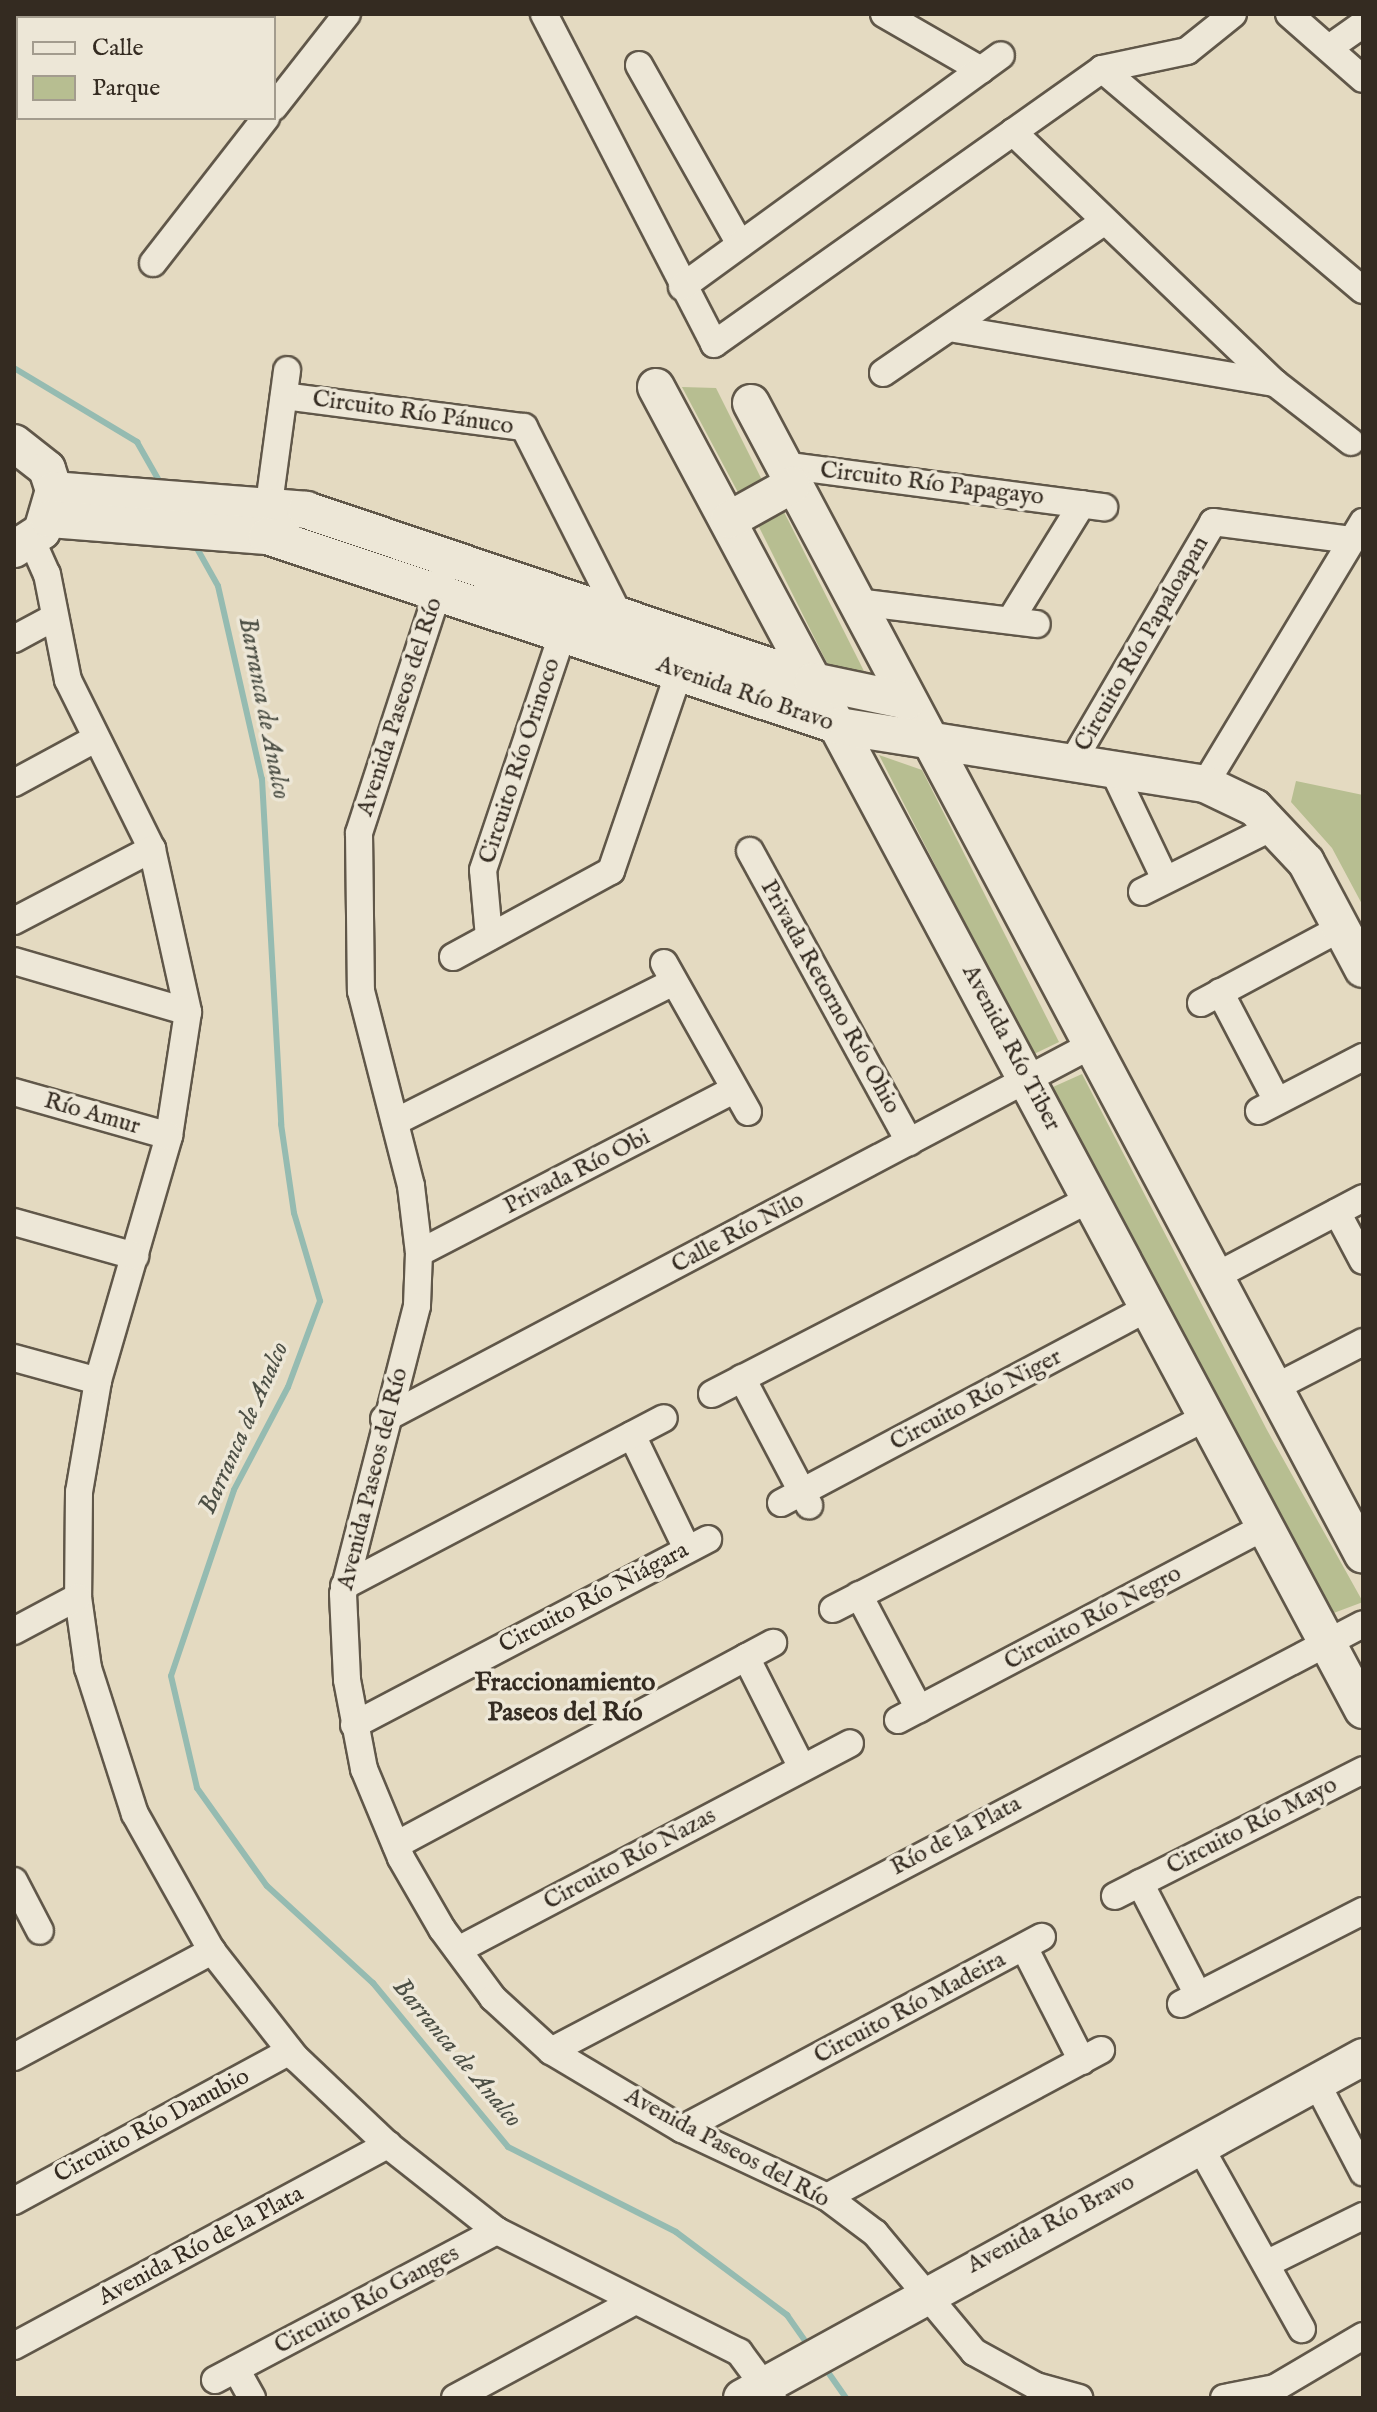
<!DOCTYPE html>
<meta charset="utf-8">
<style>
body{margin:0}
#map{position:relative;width:1377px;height:2412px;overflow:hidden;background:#e4dac1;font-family:"IM FELL English",serif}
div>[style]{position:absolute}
.green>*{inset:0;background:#b7be91}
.stream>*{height:6px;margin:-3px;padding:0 3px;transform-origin:3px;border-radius:3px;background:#95bbb1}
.roads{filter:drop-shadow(2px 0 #605749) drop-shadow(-2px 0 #605749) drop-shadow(0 2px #605749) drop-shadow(0 -2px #605749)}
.street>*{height:26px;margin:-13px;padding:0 13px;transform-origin:13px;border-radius:13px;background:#ede7d7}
.secondary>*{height:36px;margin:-18px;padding:0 18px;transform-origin:18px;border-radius:18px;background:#ede7d7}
span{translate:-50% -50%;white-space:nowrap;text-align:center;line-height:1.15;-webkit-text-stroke:7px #ede7d7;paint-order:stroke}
.street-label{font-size:24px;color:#342b21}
.water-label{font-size:26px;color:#4c4f45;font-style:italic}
.neighbourhood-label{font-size:26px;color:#342b21;font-weight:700}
.frame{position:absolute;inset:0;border:16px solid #342b21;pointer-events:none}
.legend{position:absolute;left:16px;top:16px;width:260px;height:104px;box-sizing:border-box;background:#ede7d7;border:2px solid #a39c8e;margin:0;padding:10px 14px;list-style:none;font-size:24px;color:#342b21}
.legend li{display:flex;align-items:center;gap:16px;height:40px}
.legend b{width:40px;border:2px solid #a39c8e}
</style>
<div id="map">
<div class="green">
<i style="clip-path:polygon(682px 387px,716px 388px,765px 486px,742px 500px)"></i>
<i style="clip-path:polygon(781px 506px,869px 681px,830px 669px,754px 517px)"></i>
<i style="clip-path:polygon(879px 755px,922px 770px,1059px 1042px,1032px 1055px)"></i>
<i style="clip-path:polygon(1296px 781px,1363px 795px,1363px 906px,1332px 848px,1291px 802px)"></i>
<i style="clip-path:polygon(1082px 1074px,1267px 1430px,1363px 1602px,1331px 1614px,1053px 1087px)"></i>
</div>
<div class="stream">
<i style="left:14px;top:368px;width:144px;rotate:31deg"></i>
<i style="left:137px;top:442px;width:48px;rotate:60.3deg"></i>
<i style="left:194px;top:543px;width:49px;rotate:60.8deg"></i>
<i style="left:218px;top:586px;width:198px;rotate:77.2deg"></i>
<i style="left:262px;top:779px;width:346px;rotate:86.8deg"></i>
<i style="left:281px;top:1124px;width:90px;rotate:81.7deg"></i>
<i style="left:294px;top:1213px;width:92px;rotate:73.5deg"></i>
<i style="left:320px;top:1301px;width:92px;rotate:110.4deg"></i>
<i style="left:288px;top:1387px;width:116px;rotate:117.7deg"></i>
<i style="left:234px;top:1490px;width:196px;rotate:108.7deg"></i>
<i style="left:171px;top:1676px;width:115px;rotate:76.9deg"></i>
<i style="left:197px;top:1788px;width:120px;rotate:54.5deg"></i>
<i style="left:267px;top:1886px;width:144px;rotate:42.5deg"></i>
<i style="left:373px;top:1983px;width:212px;rotate:50.5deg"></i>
<i style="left:508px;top:2147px;width:188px;rotate:26.8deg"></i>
<i style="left:676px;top:2232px;width:139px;rotate:36.8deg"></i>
<i style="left:787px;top:2315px;width:38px;rotate:55deg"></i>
<i style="left:823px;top:2365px;width:40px;rotate:55.1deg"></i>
</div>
<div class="roads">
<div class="street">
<i style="left:544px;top:14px;width:371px;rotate:62.7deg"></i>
<i style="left:714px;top:344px;width:476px;rotate:-35.3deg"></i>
<i style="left:1102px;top:69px;width:87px;rotate:-12deg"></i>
<i style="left:1187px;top:51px;width:59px;rotate:-38.8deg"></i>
<i style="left:884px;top:14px;width:112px;rotate:30deg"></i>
<i style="left:1289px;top:14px;width:98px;rotate:41.3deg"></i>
<i style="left:1329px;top:48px;width:42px;rotate:-35.2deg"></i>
<i style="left:639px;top:65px;width:206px;rotate:60.6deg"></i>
<i style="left:1102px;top:69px;width:342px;rotate:40.3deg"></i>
<i style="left:274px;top:107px;width:118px;rotate:-51.9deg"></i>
<i style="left:1013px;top:132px;width:363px;rotate:43.8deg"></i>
<i style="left:1275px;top:383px;width:96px;rotate:37.8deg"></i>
<i style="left:153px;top:263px;width:184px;rotate:-52.1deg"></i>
<i style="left:682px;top:287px;width:394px;rotate:-36deg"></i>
<i style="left:955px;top:329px;width:325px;rotate:9.6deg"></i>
<i style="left:883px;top:373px;width:264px;rotate:-34.4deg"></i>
<i style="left:284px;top:396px;width:242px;rotate:7.4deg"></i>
<i style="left:524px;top:427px;width:211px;rotate:63.2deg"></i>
<i style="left:783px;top:465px;width:324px;rotate:7.5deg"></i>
<i style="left:269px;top:504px;width:135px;rotate:-82.3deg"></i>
<i style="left:32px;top:541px;width:36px;rotate:66deg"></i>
<i style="left:47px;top:574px;width:108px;rotate:78.8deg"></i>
<i style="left:68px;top:680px;width:189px;rotate:63.6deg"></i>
<i style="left:152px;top:849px;width:167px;rotate:77.5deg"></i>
<i style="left:188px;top:1012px;width:125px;rotate:98.7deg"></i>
<i style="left:169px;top:1136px;width:255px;rotate:106.2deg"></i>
<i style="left:98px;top:1381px;width:113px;rotate:99.7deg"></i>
<i style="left:79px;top:1492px;width:105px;rotate:90.5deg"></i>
<i style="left:78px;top:1597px;width:72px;rotate:82deg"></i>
<i style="left:88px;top:1668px;width:153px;rotate:72.2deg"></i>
<i style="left:135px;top:1814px;width:157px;rotate:60.7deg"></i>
<i style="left:212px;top:1951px;width:136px;rotate:51.9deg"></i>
<i style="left:296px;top:2058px;width:127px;rotate:43.4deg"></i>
<i style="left:388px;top:2145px;width:139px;rotate:38.3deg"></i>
<i style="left:497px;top:2231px;width:271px;rotate:26.6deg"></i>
<i style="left:739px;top:2352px;width:57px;rotate:53.5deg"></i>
<i style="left:443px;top:576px;width:270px;rotate:108.1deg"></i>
<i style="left:359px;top:833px;width:158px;rotate:89.3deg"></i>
<i style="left:361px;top:991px;width:201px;rotate:75.6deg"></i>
<i style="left:411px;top:1186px;width:67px;rotate:83.2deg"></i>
<i style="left:419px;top:1253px;width:53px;rotate:92.2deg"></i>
<i style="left:417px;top:1306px;width:297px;rotate:104.4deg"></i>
<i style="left:343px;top:1594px;width:86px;rotate:87.3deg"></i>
<i style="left:347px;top:1680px;width:91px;rotate:79.2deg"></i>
<i style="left:364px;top:1769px;width:96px;rotate:67.4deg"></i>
<i style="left:401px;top:1858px;width:82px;rotate:60deg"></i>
<i style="left:442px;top:1929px;width:86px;rotate:53.5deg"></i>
<i style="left:493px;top:1998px;width:79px;rotate:42.4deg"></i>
<i style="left:551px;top:2051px;width:152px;rotate:30.8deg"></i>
<i style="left:682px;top:2129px;width:160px;rotate:25.1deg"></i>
<i style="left:827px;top:2197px;width:60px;rotate:36.9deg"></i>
<i style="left:875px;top:2233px;width:155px;rotate:50.2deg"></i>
<i style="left:974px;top:2352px;width:71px;rotate:28.7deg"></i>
<i style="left:1036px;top:2386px;width:45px;rotate:15.6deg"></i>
<i style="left:857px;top:602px;width:181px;rotate:7deg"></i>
<i style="left:1011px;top:619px;width:135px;rotate:-58.3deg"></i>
<i style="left:14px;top:639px;width:44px;rotate:-28.3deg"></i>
<i style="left:1073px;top:761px;width:277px;rotate:-59.6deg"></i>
<i style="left:1213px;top:522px;width:139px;rotate:7.4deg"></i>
<i style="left:1112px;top:768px;width:123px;rotate:64.5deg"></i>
<i style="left:14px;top:783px;width:92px;rotate:-28.5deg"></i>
<i style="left:1205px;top:784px;width:306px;rotate:-58.9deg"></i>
<i style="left:750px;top:851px;width:332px;rotate:61.3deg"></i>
<i style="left:1142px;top:892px;width:148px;rotate:-26.4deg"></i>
<i style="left:14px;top:921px;width:156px;rotate:-27.6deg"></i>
<i style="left:489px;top:937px;width:67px;rotate:-95.1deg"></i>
<i style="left:483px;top:870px;width:251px;rotate:-71.4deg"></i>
<i style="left:453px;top:957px;width:180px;rotate:-28.6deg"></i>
<i style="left:611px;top:871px;width:210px;rotate:-71.1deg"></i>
<i style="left:14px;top:961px;width:181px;rotate:16.3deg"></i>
<i style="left:664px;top:963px;width:171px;rotate:60.6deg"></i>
<i style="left:1220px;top:992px;width:123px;rotate:62.4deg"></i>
<i style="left:1201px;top:1003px;width:159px;rotate:-28.2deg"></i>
<i style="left:14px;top:1092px;width:161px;rotate:15.8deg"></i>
<i style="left:1259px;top:1111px;width:117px;rotate:-27.4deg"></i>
<i style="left:395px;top:1122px;width:311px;rotate:-26.7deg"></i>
<i style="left:1337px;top:1212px;width:55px;rotate:62deg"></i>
<i style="left:14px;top:1222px;width:126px;rotate:15.7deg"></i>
<i style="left:419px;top:1253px;width:355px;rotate:-27.4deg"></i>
<i style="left:1214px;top:1277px;width:169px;rotate:-27.9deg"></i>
<i style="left:14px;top:1358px;width:87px;rotate:15.3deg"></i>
<i style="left:742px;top:1378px;width:144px;rotate:62.2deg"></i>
<i style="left:1274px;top:1388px;width:100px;rotate:-27.3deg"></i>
<i style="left:712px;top:1394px;width:428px;rotate:-27.3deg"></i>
<i style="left:384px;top:1419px;width:801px;rotate:-27.85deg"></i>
<i style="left:632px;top:1435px;width:127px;rotate:64.2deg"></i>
<i style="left:781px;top:1503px;width:418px;rotate:-28deg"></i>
<i style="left:344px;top:1586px;width:361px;rotate:-27.7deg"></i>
<i style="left:859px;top:1595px;width:129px;rotate:62.2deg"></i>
<i style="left:833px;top:1609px;width:422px;rotate:-27.2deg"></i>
<i style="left:14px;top:1631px;width:72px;rotate:-28deg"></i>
<i style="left:746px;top:1657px;width:124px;rotate:63.2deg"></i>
<i style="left:898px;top:1720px;width:416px;rotate:-27.8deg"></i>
<i style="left:354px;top:1725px;width:400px;rotate:-27.7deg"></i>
<i style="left:396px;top:1845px;width:428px;rotate:-28.2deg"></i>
<i style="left:14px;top:1881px;width:56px;rotate:62.5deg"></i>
<i style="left:1140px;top:1883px;width:126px;rotate:62.6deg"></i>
<i style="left:1115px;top:1896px;width:278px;rotate:-26.9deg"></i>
<i style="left:1024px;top:1947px;width:128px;rotate:63deg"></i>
<i style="left:458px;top:1950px;width:443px;rotate:-27.8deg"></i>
<i style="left:1181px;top:2004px;width:204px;rotate:-27.1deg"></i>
<i style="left:551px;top:2051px;width:917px;rotate:-27.74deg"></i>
<i style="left:14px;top:2057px;width:225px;rotate:-28.2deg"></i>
<i style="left:1316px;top:2082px;width:102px;rotate:62.4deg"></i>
<i style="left:682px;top:2129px;width:408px;rotate:-28.1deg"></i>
<i style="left:1199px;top:2145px;width:211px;rotate:60.8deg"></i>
<i style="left:827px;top:2197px;width:311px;rotate:-28.2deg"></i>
<i style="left:14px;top:2201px;width:314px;rotate:-28.5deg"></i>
<i style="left:1266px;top:2264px;width:108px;rotate:-26.3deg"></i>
<i style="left:14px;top:2346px;width:425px;rotate:-28.3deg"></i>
<i style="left:236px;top:2369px;width:33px;rotate:61deg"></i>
<i style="left:215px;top:2380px;width:319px;rotate:-27.9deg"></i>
<i style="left:455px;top:2398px;width:204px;rotate:-28.3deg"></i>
<i style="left:1224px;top:2398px;width:52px;rotate:-11.1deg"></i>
<i style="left:1275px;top:2388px;width:102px;rotate:-30.6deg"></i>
</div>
<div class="secondary">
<i style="left:656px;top:387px;width:1500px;rotate:61.88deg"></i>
<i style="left:751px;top:403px;width:1304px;rotate:62.02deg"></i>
<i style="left:14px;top:443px;width:42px;rotate:38.2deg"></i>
<i style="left:47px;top:469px;width:22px;rotate:72deg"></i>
<i style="left:54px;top:490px;width:43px;rotate:106.3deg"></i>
<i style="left:42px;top:531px;width:33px;rotate:147deg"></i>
<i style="left:54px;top:490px;width:253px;rotate:4.5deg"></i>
<i style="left:306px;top:510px;width:535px;rotate:18.64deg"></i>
<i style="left:813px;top:681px;width:96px;rotate:12deg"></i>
<i style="left:49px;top:519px;width:219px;rotate:4.5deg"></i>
<i style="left:267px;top:536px;width:603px;rotate:18.37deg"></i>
<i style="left:839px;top:726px;width:371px;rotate:9deg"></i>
<i style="left:1205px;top:784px;width:55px;rotate:25.6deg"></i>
<i style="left:1255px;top:808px;width:74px;rotate:46.6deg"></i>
<i style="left:1306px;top:862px;width:121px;rotate:62deg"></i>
<i style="left:729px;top:520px;width:72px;rotate:-29.1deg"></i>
<i style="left:742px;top:2398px;width:708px;rotate:-28.77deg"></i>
</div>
</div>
<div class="street-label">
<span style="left:413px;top:413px;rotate:8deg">Circuito Río Pánuco</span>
<span style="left:932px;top:484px;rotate:7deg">Circuito Río Papagayo</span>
<span style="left:1142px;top:644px;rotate:-60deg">Circuito Río Papaloapan</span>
<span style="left:745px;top:694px;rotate:19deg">Avenida Río Bravo</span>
<span style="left:400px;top:707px;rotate:-72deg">Avenida Paseos del Río</span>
<span style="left:520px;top:761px;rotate:-72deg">Circuito Río Orinoco</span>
<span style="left:830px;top:997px;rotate:61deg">Privada Retorno Río Ohio</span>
<span style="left:1011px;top:1048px;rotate:62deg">Avenida Río Tiber</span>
<span style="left:92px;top:1114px;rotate:16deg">Río Amur</span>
<span style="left:577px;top:1172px;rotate:-27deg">Privada Río Obi</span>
<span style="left:738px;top:1233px;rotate:-28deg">Calle Río Nilo</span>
<span style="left:976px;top:1400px;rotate:-28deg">Circuito Río Niger</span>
<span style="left:373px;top:1479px;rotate:-76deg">Avenida Paseos del Río</span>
<span style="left:594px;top:1598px;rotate:-28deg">Circuito Río Niágara</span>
<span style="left:1093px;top:1618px;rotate:-28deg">Circuito Río Negro</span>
<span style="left:1252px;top:1826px;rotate:-27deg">Circuito Río Mayo</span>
<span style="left:956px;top:1836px;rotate:-28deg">Río de la Plata</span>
<span style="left:630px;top:1859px;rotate:-28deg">Circuito Río Nazas</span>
<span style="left:910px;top:2008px;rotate:-28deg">Circuito Río Madeira</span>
<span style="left:152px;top:2126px;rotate:-28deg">Circuito Río Danubio</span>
<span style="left:727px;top:2148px;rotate:28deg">Avenida Paseos del Río</span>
<span style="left:1051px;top:2224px;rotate:-28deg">Avenida Río Bravo</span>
<span style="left:201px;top:2246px;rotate:-28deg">Avenida Río de la Plata</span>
<span style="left:367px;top:2300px;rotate:-28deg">Circuito Río Ganges</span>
</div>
<div class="water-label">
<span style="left:264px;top:708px;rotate:79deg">Barranca de Analco</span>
<span style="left:244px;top:1428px;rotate:-66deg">Barranca de Analco</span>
<span style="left:457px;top:2053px;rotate:50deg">Barranca de Analco</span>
</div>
<div class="neighbourhood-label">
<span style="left:565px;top:1698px">Fraccionamiento<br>Paseos del Río</span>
</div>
<div class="frame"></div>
<ul class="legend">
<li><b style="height:10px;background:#ede7d7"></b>Calle</li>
<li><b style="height:22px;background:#b7be91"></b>Parque</li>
</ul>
</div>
